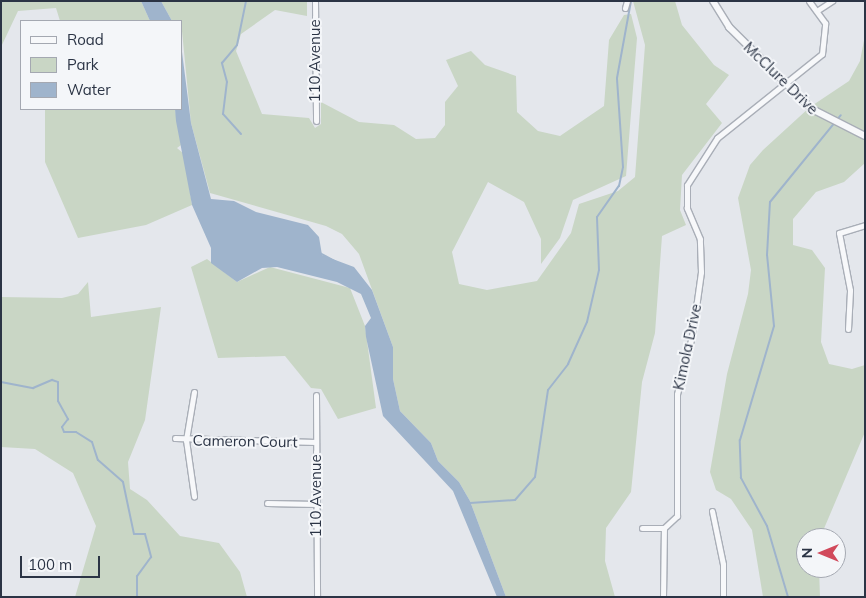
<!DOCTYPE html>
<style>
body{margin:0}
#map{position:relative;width:866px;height:598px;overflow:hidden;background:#e4e7ec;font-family:Mulish,sans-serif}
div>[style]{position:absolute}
.green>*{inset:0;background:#c9d6c5}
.water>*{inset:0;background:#9fb4cc}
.stream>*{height:2px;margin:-1px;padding:0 1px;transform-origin:1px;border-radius:1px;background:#9fb4cc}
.roads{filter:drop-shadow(1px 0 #a9aeb7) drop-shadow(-1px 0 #a9aeb7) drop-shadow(0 1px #a9aeb7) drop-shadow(0 -1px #a9aeb7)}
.minor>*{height:5px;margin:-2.5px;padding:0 2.5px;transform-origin:2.5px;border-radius:2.5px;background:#f7f8fa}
.tertiary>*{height:6px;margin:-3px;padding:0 3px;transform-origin:3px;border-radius:3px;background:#f7f8fa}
span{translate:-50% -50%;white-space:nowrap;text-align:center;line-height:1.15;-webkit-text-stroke:4px #f4f6f9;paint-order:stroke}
.street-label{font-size:15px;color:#2b3445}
.frame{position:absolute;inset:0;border:2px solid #2b3445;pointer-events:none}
.legend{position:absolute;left:20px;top:20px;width:162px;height:90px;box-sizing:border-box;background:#f4f6f9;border:1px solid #a4a8b1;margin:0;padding:6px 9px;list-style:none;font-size:15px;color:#2b3445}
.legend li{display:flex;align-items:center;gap:10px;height:25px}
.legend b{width:25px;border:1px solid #a4a8b1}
.north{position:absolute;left:796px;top:528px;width:50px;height:50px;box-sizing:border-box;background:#f4f6f9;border:1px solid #a4a8b1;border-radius:50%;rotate:270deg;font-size:14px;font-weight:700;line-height:20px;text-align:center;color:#2b3445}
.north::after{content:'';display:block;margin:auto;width:18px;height:22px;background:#d1495b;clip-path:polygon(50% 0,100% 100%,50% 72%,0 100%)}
.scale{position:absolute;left:20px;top:556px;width:80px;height:22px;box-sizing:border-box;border:2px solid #2b3445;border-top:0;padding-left:6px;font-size:15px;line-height:18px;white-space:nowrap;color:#2b3445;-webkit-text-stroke:4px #f4f6f9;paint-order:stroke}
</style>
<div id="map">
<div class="green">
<i style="clip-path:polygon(1px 1px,141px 1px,150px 21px,60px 21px,56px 8px,18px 11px,1px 47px)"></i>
<i style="clip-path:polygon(161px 1px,307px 1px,307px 16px,275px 10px,241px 34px,236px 51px,262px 114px,309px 118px,315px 128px,321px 124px,321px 102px,359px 122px,394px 125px,416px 139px,435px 138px,445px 125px,445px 102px,458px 86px,446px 60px,471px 51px,485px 65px,516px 76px,517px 112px,538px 131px,560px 136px,604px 106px,609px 40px,624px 15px,631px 14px,637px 38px,626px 176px,573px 200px,560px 238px,541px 264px,541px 239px,524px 202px,488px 182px,452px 252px,459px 284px,487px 290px,537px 281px,571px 233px,579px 204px,618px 191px,635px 177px,645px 45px,633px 1px,675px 1px,682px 25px,714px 65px,729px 75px,706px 104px,722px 123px,682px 175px,680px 210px,686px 225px,662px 236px,655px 333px,642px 382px,631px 492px,606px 528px,605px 561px,615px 597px,506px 597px,470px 501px,459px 482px,438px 461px,431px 443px,400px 411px,393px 379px,393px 347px,359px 254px,342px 234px,326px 226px,210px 193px,191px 123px,181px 21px,172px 21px)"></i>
<i style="clip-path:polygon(865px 35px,865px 163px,844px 182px,816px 192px,793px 219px,793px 245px,812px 250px,825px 268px,821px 342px,829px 364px,852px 369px,865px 365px,865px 432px,820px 538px,806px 538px,806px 568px,819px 568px,820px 597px,763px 597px,752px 530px,731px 499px,716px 490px,710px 472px,727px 374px,748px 294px,751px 270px,738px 198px,750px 165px,763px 150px,810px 107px,849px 81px,860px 61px)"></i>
<i style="clip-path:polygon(45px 109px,175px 109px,181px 145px,177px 148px,184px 154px,192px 205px,146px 225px,78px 238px,45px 162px)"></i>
<i style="clip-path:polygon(207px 259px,237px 282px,270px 267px,350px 288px,365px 326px,376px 408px,338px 419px,321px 389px,311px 388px,285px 356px,218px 358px,191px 267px)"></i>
<i style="clip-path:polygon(88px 282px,91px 317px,161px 307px,145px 420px,128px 462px,130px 489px,147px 500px,180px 536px,219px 543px,240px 572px,247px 597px,75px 597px,96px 526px,73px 473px,35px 449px,1px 447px,1px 297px,62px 298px,78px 294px)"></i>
</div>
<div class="water">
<i style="clip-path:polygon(141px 1px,161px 1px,172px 21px,150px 21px)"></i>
<i style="clip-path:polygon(181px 44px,191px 123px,211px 199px,234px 201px,256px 212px,308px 225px,319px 237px,322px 255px,354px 267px,372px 290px,393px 347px,393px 379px,400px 411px,431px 443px,438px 461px,459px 482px,470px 501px,506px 597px,497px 597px,453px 491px,383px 416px,366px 337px,365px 326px,371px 318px,361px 294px,337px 282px,277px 267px,262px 268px,237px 282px,211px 263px,211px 248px,192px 205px,176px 121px,175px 109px,181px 109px)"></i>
</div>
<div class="stream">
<i style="left:241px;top:134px;width:27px;rotate:-132deg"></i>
<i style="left:223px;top:114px;width:32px;rotate:-83deg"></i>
<i style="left:227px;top:82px;width:20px;rotate:-105deg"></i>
<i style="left:222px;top:63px;width:23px;rotate:-50deg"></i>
<i style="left:237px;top:45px;width:45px;rotate:-78.4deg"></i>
<i style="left:320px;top:253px;width:21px;rotate:29deg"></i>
<i style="left:1px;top:382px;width:33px;rotate:11deg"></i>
<i style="left:33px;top:388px;width:21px;rotate:-23deg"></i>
<i style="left:52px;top:380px;width:6px;rotate:18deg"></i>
<i style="left:58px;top:382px;width:19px;rotate:90deg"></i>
<i style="left:58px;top:401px;width:21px;rotate:61deg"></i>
<i style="left:68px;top:419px;width:10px;rotate:127deg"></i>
<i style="left:62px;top:427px;width:5px;rotate:68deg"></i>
<i style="left:64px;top:432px;width:12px"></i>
<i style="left:76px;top:432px;width:19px;rotate:32deg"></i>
<i style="left:92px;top:442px;width:19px;rotate:72deg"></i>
<i style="left:98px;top:460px;width:33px;rotate:41deg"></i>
<i style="left:123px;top:482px;width:53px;rotate:78.1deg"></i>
<i style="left:134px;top:534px;width:11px"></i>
<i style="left:145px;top:534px;width:24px;rotate:75deg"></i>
<i style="left:151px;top:557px;width:24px;rotate:126deg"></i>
<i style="left:137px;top:576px;width:21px;rotate:90deg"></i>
<i style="left:470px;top:503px;width:45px;rotate:-3.8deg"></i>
<i style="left:515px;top:500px;width:30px;rotate:-49deg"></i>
<i style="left:535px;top:477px;width:88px;rotate:-81.5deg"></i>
<i style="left:548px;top:390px;width:33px;rotate:-52deg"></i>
<i style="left:568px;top:364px;width:46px;rotate:-65.7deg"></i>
<i style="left:587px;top:322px;width:53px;rotate:-77deg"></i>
<i style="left:599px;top:270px;width:53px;rotate:-92.2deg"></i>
<i style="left:597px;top:217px;width:38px;rotate:-55deg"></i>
<i style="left:619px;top:186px;width:19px;rotate:-78deg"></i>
<i style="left:623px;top:167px;width:89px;rotate:-93.9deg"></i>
<i style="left:617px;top:78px;width:78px;rotate:-79.7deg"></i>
<i style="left:788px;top:597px;width:74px;rotate:-106.5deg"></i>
<i style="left:767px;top:526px;width:55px;rotate:-118.4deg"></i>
<i style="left:741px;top:478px;width:38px;rotate:-92deg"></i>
<i style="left:740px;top:440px;width:119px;rotate:-73.4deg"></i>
<i style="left:774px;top:326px;width:71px;rotate:-95.6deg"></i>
<i style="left:767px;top:255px;width:53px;rotate:-86.8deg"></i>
<i style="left:770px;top:202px;width:112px;rotate:-50.8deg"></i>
</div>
<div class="roads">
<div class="minor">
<i style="left:315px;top:1px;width:120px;rotate:89.5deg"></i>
<i style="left:625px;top:8px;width:7px;rotate:-74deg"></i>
<i style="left:818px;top:10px;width:17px;rotate:-33deg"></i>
<i style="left:848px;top:329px;width:39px;rotate:-87deg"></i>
<i style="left:850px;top:290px;width:58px;rotate:-100.9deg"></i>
<i style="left:839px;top:233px;width:27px;rotate:-17deg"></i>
<i style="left:194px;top:392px;width:49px;rotate:99.5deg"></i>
<i style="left:186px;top:440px;width:57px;rotate:81.9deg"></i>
<i style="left:316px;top:395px;width:202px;rotate:89.7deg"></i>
<i style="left:175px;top:438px;width:141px;rotate:1.6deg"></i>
<i style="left:267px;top:503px;width:49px;rotate:1.2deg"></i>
<i style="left:712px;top:511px;width:54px;rotate:78.3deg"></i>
<i style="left:723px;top:564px;width:33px;rotate:90deg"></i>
<i style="left:642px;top:528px;width:22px"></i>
<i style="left:664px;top:528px;width:18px;rotate:-43deg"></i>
<i style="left:677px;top:516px;width:122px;rotate:-90deg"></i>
<i style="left:677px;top:394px;width:60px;rotate:-75.5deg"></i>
<i style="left:692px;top:336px;width:65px;rotate:-82deg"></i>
<i style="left:701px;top:272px;width:33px;rotate:-92deg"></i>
<i style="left:700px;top:239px;width:34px;rotate:-113deg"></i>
<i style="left:687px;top:208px;width:23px;rotate:-90deg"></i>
<i style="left:687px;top:185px;width:56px;rotate:-57.4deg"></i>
<i style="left:717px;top:138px;width:134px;rotate:-38.7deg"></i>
<i style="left:822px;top:54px;width:31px;rotate:-84deg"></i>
<i style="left:825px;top:23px;width:27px;rotate:-126deg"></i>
<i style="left:663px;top:597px;width:69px;rotate:-89.2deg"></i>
</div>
<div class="tertiary">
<i style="left:713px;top:1px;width:31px;rotate:58deg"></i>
<i style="left:729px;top:27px;width:117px;rotate:44.7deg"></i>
<i style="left:812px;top:109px;width:59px;rotate:27deg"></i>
</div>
</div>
<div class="street-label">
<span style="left:315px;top:61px;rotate:-90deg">110 Avenue</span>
<span style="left:781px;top:78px;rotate:44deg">McClure Drive</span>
<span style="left:687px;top:347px;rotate:-78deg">Kimola Drive</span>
<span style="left:245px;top:441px;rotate:1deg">Cameron Court</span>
<span style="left:316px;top:496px;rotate:-90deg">110 Avenue</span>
</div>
<div class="frame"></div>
<ul class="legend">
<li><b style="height:6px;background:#f7f8fa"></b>Road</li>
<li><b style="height:14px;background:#c9d6c5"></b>Park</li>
<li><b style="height:14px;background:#9fb4cc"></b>Water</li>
</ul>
<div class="north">N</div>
<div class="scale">100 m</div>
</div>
